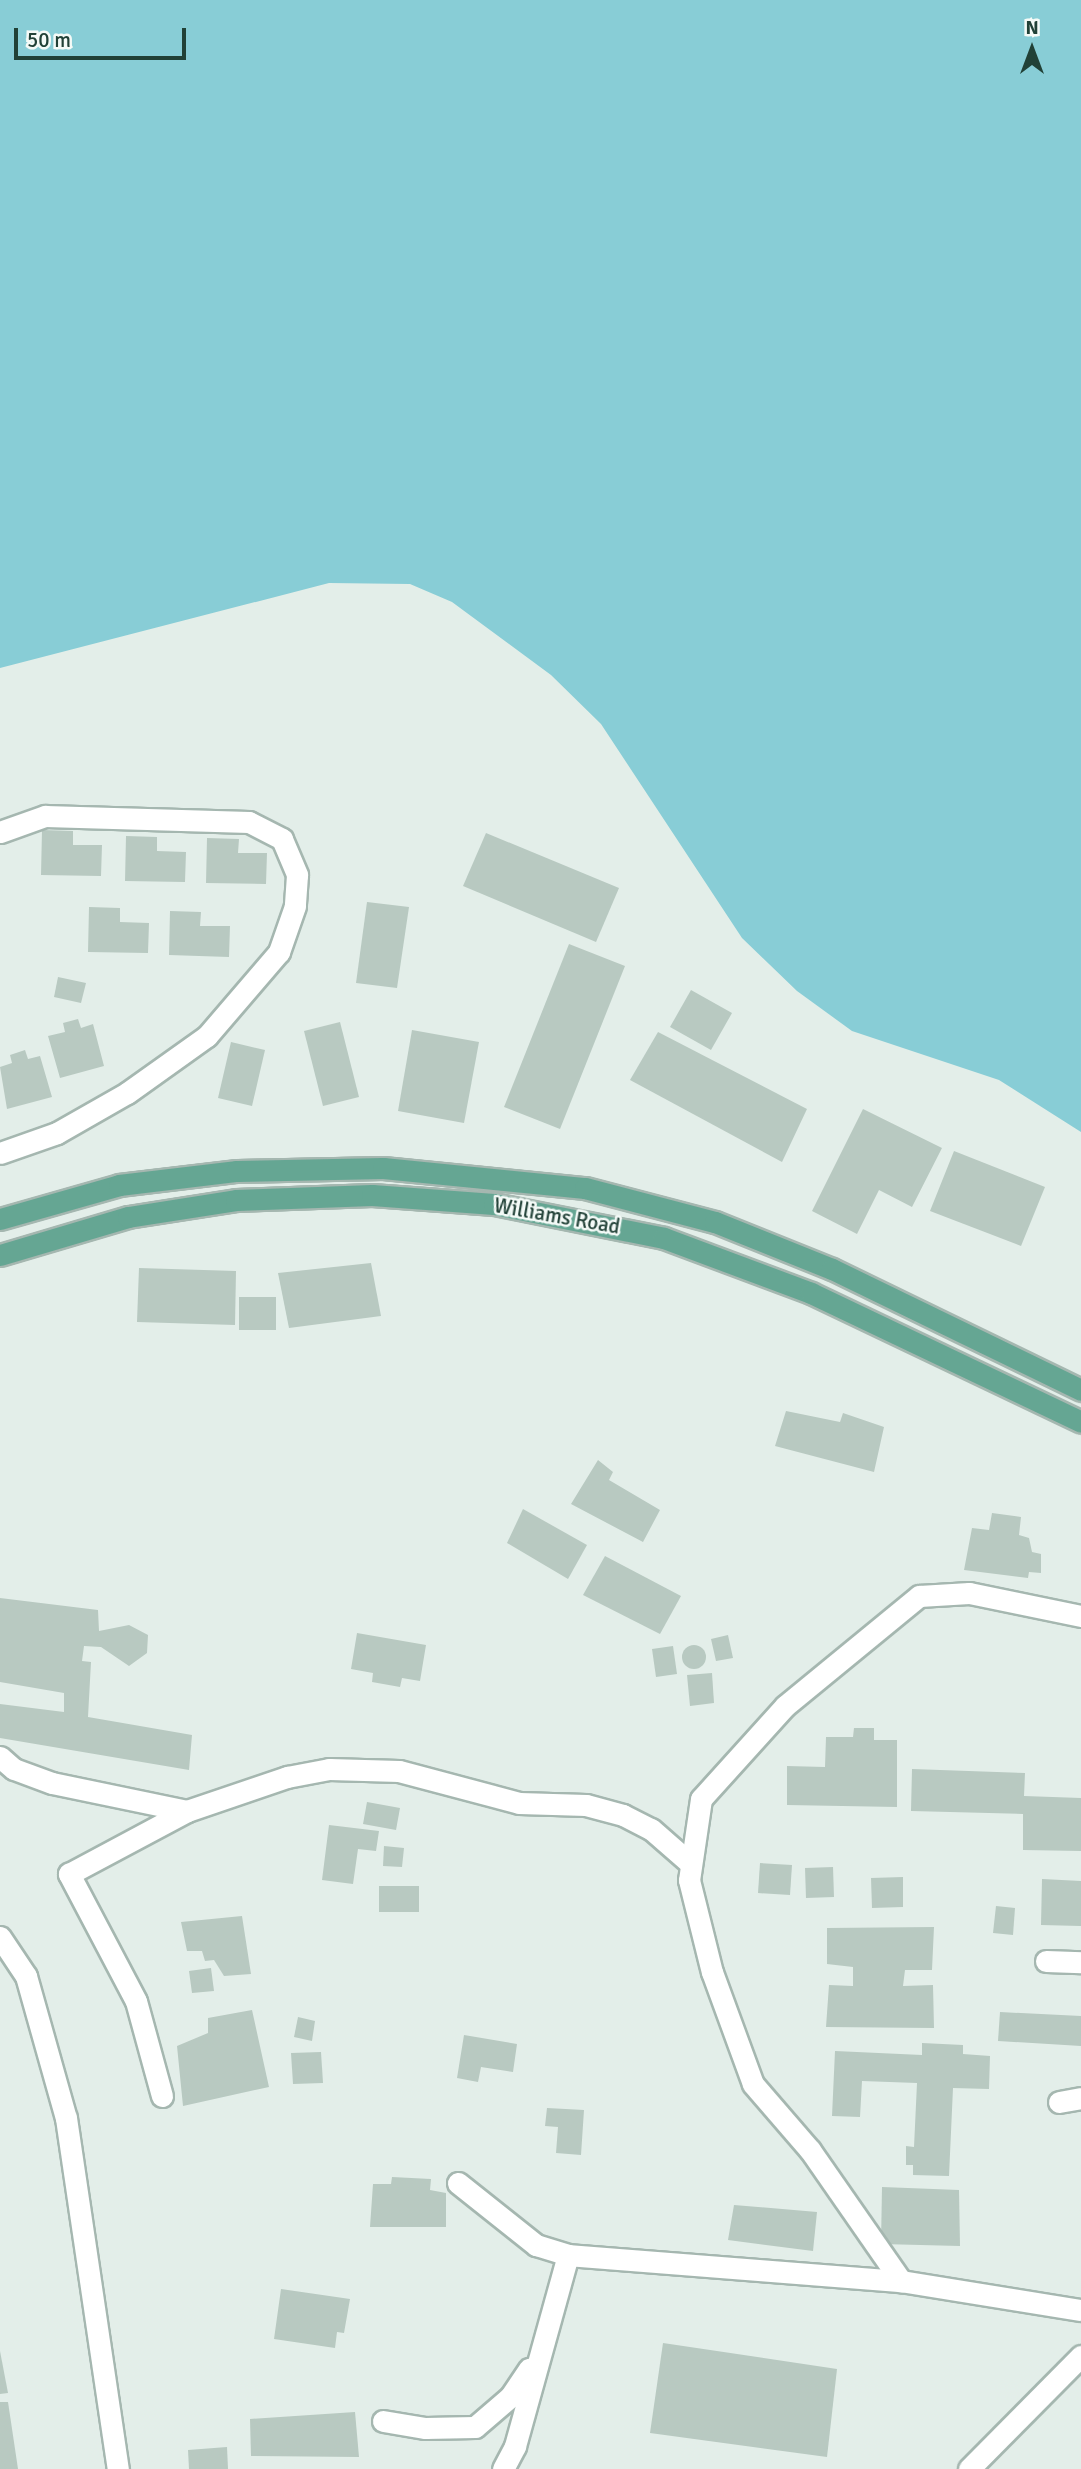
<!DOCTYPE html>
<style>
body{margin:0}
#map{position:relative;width:1081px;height:2469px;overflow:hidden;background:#e3eee9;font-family:Signika,sans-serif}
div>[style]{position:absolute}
.water>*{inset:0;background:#88cdd6}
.building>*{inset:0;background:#b8c9c1}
.round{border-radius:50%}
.roads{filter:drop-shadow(2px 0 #a5b7b0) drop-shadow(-2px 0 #a5b7b0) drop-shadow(0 2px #a5b7b0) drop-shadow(0 -2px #a5b7b0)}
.street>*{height:21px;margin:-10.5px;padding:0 10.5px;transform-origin:10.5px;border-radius:10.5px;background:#fff}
.primary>*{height:21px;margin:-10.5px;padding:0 10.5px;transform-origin:10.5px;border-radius:10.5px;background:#65a693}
span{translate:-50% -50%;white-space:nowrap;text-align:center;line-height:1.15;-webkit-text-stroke:5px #f4faf7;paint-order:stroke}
.street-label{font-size:21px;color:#214137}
.north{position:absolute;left:997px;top:14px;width:70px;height:70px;-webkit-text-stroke:5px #f4faf7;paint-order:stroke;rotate:0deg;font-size:19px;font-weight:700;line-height:28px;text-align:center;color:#214137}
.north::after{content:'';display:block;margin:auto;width:24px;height:32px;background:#214137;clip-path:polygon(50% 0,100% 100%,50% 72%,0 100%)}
.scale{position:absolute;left:14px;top:28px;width:172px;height:32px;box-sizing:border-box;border:4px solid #214137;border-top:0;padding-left:9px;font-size:21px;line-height:24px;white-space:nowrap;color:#214137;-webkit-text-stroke:5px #f4faf7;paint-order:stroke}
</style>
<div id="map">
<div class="water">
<i style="clip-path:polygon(0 0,1081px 0,1081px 1132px,999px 1080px,852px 1031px,797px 991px,742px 938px,601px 724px,551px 675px,452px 602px,410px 584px,329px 583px,0 668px)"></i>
</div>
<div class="building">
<i style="clip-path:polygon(42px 830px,73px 831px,73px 845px,102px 845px,101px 876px,41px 875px)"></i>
<i style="clip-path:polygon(486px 833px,619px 888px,596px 942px,463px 886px)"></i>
<i style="clip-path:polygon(126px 836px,157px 837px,157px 851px,186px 852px,185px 882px,125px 881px)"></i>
<i style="clip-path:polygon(207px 838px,239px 839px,238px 853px,267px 853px,266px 884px,206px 883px)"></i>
<i style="clip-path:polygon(367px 902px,409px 907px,397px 988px,356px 983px)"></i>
<i style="clip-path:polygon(89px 907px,120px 908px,120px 922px,149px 923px,148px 953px,88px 952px)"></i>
<i style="clip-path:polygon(170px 911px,201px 912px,200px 926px,230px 926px,229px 957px,169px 955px)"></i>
<i style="clip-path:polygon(569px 944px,625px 966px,560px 1129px,504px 1107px)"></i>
<i style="clip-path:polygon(58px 977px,86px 983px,81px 1003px,54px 997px)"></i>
<i style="clip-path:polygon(691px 990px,732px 1013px,711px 1050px,670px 1027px)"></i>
<i style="clip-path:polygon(78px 1019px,81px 1028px,93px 1024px,104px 1066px,60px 1078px,48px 1036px,65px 1032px,63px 1023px)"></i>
<i style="clip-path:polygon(340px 1022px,359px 1097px,323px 1106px,304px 1031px)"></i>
<i style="clip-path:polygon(412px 1030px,479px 1042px,464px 1123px,398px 1111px)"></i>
<i style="clip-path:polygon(658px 1032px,807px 1109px,782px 1162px,630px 1080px)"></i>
<i style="clip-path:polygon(231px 1042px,265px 1050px,252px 1106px,218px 1098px)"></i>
<i style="clip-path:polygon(25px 1050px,28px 1059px,40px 1056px,52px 1097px,7px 1109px,0 1067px,12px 1063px,10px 1055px)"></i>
<i style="clip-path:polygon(863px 1109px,942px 1148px,912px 1207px,879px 1190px,857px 1234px,812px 1211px)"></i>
<i style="clip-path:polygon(954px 1151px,1045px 1187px,1021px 1246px,930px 1211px)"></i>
<i style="clip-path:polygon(371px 1263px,381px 1316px,289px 1328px,278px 1273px)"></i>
<i style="clip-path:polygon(139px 1268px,236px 1271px,235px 1325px,137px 1322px)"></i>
<i style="clip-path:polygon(239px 1297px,276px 1297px,276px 1330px,239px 1330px)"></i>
<i style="clip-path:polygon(786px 1411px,840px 1422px,843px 1413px,884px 1427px,874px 1472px,775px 1446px)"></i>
<i style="clip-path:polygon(598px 1460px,613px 1472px,609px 1480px,660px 1510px,643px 1542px,571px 1504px)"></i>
<i style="clip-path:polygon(523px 1509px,587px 1545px,568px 1579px,507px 1543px)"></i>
<i style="clip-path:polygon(992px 1513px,1021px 1517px,1019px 1535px,1029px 1538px,1032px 1552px,1041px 1554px,1041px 1573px,1029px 1572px,1028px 1578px,964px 1570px,972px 1528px,989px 1530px)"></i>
<i style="clip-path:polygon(605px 1556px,681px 1596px,660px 1634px,583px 1595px)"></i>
<i style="clip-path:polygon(0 1598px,98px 1610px,99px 1631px,129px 1625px,148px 1635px,147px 1653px,129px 1666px,101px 1647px,84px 1646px,82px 1661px,91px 1662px,88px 1717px,192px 1735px,189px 1770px,0 1738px,0 1704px,64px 1712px,64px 1693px,0 1682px)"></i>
<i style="clip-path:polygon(357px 1633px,426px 1645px,420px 1681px,402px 1678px,400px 1687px,372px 1682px,373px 1673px,351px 1669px)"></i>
<i style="clip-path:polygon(728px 1635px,733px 1658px,716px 1661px,711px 1639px)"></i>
<i class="round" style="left:682px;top:1645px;width:24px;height:24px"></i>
<i style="clip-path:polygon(673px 1646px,677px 1674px,656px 1677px,652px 1649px)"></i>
<i style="clip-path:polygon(712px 1673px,714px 1703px,690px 1706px,687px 1675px)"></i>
<i style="clip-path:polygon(854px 1728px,874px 1728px,874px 1740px,897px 1740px,897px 1807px,787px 1805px,787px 1766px,825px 1767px,826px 1737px,853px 1737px)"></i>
<i style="clip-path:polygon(912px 1769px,1025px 1773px,1024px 1796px,1081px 1798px,1081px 1851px,1023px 1850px,1023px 1814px,911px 1811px)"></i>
<i style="clip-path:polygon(367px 1802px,400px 1808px,396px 1830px,363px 1824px)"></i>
<i style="clip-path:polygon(329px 1825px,379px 1831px,376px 1851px,358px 1849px,353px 1884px,322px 1880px)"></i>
<i style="clip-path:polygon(384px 1846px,404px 1848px,402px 1867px,383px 1866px)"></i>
<i style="clip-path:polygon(760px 1863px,792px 1865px,790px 1895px,758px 1893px)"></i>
<i style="clip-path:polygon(833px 1867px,834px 1897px,806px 1898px,805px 1868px)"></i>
<i style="clip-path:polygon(903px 1877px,903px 1907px,872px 1908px,871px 1878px)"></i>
<i style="clip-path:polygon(1042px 1879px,1081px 1881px,1081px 1926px,1041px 1925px)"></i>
<i style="clip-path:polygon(379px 1886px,419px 1886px,419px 1912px,379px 1912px)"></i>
<i style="clip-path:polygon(996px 1906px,1015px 1908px,1013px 1935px,993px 1933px)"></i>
<i style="clip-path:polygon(242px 1916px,251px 1974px,224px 1976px,214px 1960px,205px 1961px,202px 1951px,187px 1951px,181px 1922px)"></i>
<i style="clip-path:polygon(934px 1927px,932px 1970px,905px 1970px,903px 1986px,933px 1985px,934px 2028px,826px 2027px,829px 1985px,853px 1986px,853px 1967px,827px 1964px,827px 1928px)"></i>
<i style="clip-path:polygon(211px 1968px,214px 1991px,192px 1993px,189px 1971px)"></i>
<i style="clip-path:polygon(252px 2010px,269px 2087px,183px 2106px,177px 2046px,208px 2033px,208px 2018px)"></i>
<i style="clip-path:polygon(1000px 2012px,1081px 2016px,1081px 2046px,998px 2041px)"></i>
<i style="clip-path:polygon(298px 2017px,315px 2021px,312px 2041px,294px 2037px)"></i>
<i style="clip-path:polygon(464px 2035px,517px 2044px,513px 2072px,481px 2067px,478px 2082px,457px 2078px)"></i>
<i style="clip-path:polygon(922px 2043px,963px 2045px,963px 2054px,990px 2056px,989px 2089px,953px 2088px,949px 2176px,913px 2175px,913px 2165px,906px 2165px,906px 2146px,914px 2147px,917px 2083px,862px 2081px,860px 2117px,832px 2116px,835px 2051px,922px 2055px)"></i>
<i style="clip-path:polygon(321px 2052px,323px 2083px,293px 2084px,291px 2053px)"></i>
<i style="clip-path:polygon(547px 2108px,584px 2110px,581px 2155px,556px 2153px,558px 2127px,545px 2126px)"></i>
<i style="clip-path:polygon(392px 2177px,431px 2179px,430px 2190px,446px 2193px,446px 2227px,370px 2227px,373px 2184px,391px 2184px)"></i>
<i style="clip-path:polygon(882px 2187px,959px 2190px,960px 2246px,881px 2244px)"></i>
<i style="clip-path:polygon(734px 2205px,817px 2212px,813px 2251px,728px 2240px)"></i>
<i style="clip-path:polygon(281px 2289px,350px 2299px,344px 2333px,337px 2332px,335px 2348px,274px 2339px)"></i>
<i style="clip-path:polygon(663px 2343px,837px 2369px,827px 2457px,650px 2433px)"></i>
<i style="clip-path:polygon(0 2351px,8px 2393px,0 2394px)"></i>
<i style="clip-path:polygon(0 2402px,8px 2402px,18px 2469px,0 2469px)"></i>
<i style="clip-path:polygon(355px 2412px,359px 2457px,251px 2456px,250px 2419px)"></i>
<i style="clip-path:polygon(227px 2447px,228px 2469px,189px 2469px,188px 2450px)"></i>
</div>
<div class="roads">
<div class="street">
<i style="left:0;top:832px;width:48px;rotate:-19.6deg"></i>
<i style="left:45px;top:816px;width:204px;rotate:1.7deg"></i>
<i style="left:249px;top:822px;width:37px;rotate:27deg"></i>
<i style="left:282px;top:839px;width:39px;rotate:67deg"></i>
<i style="left:297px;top:875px;width:31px;rotate:94deg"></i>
<i style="left:295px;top:906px;width:49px;rotate:109.2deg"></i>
<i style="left:279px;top:952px;width:111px;rotate:130.6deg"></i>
<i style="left:207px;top:1036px;width:98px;rotate:144.5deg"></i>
<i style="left:127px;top:1093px;width:81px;rotate:150.3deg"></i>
<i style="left:57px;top:1133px;width:60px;rotate:160.7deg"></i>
<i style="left:1081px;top:1616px;width:114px;rotate:-168.4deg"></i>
<i style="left:969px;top:1593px;width:50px;rotate:176.6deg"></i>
<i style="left:919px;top:1596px;width:173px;rotate:140.6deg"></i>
<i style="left:785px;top:1706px;width:125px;rotate:132.1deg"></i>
<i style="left:701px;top:1799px;width:82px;rotate:98.4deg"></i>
<i style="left:689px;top:1880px;width:95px;rotate:76deg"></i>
<i style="left:712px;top:1972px;width:119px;rotate:69.9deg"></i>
<i style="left:753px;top:2084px;width:87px;rotate:49.2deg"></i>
<i style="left:810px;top:2150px;width:160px;rotate:55.2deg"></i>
<i style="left:901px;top:2281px;width:182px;rotate:9.2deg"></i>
<i style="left:0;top:1757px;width:18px;rotate:41deg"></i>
<i style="left:14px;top:1769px;width:40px;rotate:20.2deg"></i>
<i style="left:52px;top:1783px;width:138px;rotate:11.7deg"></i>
<i style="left:187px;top:1811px;width:106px;rotate:-18.8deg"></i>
<i style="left:287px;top:1777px;width:43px;rotate:-10.8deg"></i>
<i style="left:329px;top:1769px;width:70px;rotate:1.6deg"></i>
<i style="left:399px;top:1771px;width:124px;rotate:14.9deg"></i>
<i style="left:519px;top:1803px;width:67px;rotate:1.7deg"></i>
<i style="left:586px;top:1805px;width:38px;rotate:15deg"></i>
<i style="left:623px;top:1815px;width:31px;rotate:27deg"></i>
<i style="left:651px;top:1829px;width:53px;rotate:41.2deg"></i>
<i style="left:0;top:1937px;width:47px;rotate:56.3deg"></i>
<i style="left:26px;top:1976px;width:148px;rotate:74.3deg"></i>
<i style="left:66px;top:2118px;width:355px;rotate:81.6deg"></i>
<i style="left:1046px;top:1961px;width:35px;rotate:2deg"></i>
<i style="left:162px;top:2096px;width:98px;rotate:-105.3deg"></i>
<i style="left:136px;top:2001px;width:144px;rotate:-117.8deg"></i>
<i style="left:69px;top:1874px;width:134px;rotate:-28.1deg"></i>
<i style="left:1059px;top:2102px;width:22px;rotate:-10deg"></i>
<i style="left:458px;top:2183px;width:100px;rotate:38.5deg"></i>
<i style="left:536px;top:2245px;width:34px;rotate:17deg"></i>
<i style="left:383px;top:2421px;width:43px;rotate:9.5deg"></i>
<i style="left:425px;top:2428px;width:50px;rotate:-1.1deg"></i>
<i style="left:475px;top:2427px;width:46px;rotate:-40.6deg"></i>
<i style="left:510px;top:2397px;width:34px;rotate:-56deg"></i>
<i style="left:503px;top:2469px;width:26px;rotate:-62deg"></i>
<i style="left:515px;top:2446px;width:198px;rotate:-74.5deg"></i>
<i style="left:568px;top:2255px;width:334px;rotate:4.5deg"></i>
<i style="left:969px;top:2469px;width:159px;rotate:-45.3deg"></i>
</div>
<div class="primary">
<i style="left:0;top:1219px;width:124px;rotate:-15.9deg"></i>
<i style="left:119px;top:1185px;width:119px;rotate:-6.8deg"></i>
<i style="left:237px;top:1171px;width:146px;rotate:-1.2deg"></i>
<i style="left:383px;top:1168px;width:203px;rotate:5.7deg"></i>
<i style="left:585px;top:1188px;width:134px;rotate:14.7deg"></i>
<i style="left:715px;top:1222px;width:126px;rotate:21.9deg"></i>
<i style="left:832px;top:1269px;width:277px;rotate:25.9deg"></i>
<i style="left:0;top:1255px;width:134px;rotate:-16.5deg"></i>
<i style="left:128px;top:1217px;width:109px;rotate:-8.9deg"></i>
<i style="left:236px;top:1200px;width:136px;rotate:-2.1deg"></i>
<i style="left:372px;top:1195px;width:122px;rotate:4.2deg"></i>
<i style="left:494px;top:1204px;width:173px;rotate:11.3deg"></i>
<i style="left:664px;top:1238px;width:157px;rotate:20.5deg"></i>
<i style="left:811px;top:1293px;width:299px;rotate:25.5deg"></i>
</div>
</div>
<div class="street-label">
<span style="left:557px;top:1216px;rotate:10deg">Williams Road</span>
</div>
<div class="north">N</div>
<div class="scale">50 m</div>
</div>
